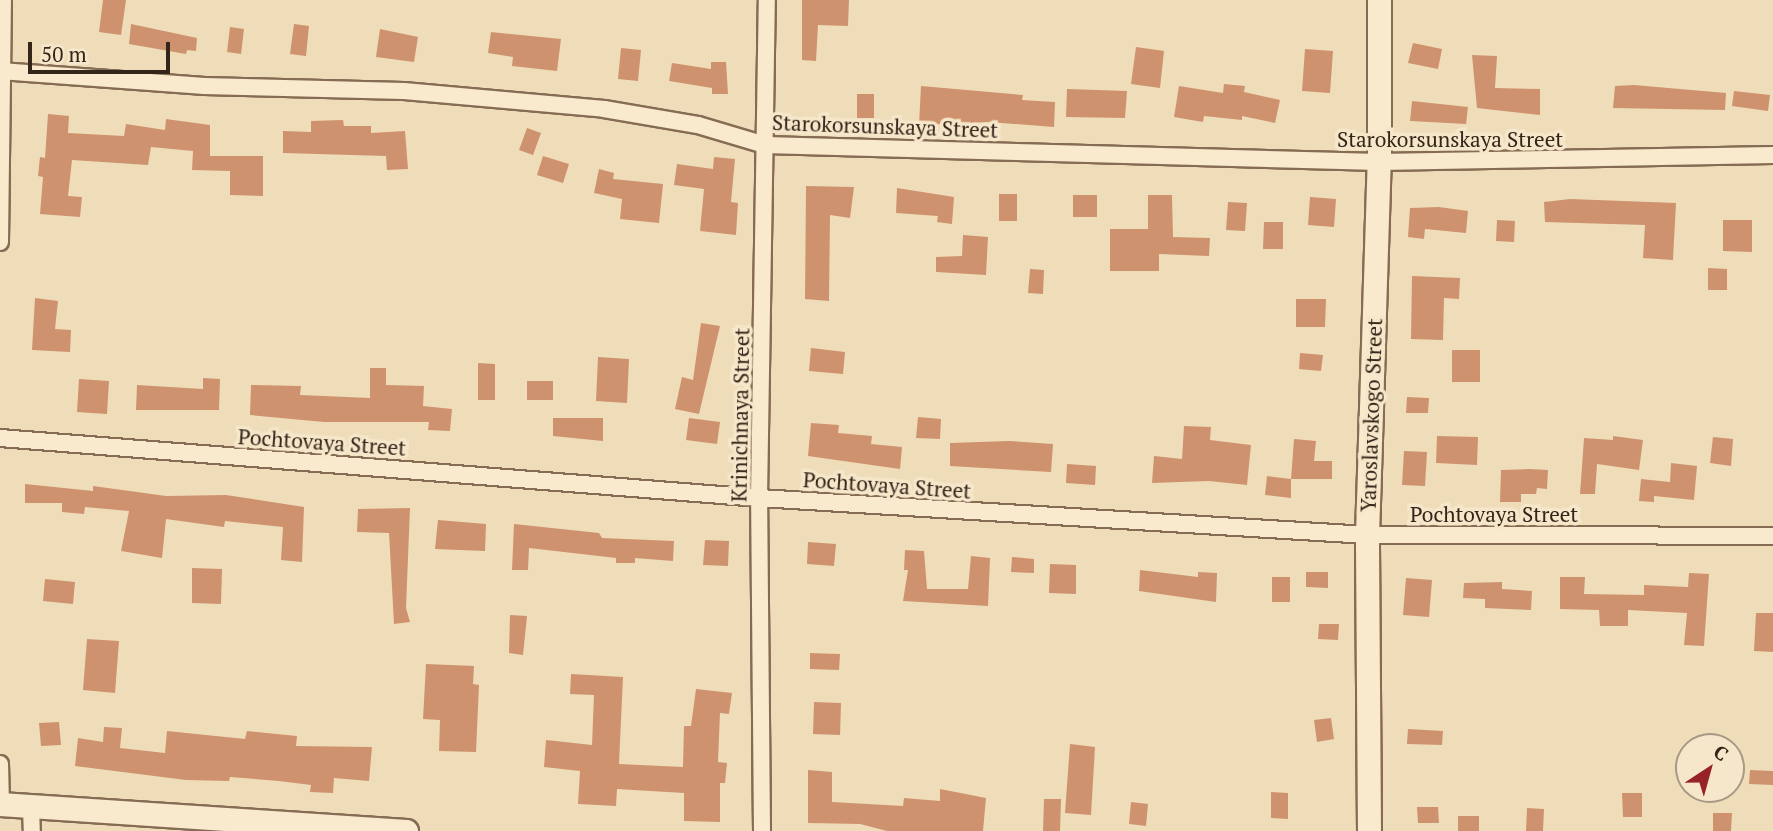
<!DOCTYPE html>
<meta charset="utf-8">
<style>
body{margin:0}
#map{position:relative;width:1773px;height:831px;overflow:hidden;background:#efddba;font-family:"PT Serif",serif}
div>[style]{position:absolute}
.building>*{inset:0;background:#cf926e}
.roads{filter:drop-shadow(2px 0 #866c54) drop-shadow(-2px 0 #866c54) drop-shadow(0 2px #866c54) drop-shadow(0 -2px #866c54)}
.street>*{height:16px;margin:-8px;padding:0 8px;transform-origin:8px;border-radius:8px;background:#faeacd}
.secondary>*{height:23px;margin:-11.5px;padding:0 11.5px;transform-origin:11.5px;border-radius:11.5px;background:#faeacd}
span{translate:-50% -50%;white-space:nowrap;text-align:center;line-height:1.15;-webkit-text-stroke:7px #f6e7ca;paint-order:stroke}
.street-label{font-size:21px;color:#34251a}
.north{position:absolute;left:1675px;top:733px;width:70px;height:70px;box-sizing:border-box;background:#f6e7ca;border:2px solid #a89984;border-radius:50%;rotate:36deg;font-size:19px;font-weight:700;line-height:28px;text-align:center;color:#34251a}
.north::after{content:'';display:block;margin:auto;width:24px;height:32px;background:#972228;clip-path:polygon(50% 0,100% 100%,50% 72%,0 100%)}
.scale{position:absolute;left:28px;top:42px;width:142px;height:32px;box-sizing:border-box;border:4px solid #34251a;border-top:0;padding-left:9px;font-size:21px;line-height:24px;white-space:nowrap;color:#34251a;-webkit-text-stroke:5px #f6e7ca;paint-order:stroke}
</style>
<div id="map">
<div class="building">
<i style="clip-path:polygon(103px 0,126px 0,121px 35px,99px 32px)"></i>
<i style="clip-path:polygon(802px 0,849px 0,848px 26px,818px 25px,816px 61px,802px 60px)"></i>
<i style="clip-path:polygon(131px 24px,197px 38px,196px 51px,187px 50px,186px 54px,129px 44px)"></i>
<i style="clip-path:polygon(294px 24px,309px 26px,306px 56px,290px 54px)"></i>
<i style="clip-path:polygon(230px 27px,244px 29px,241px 54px,227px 52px)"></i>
<i style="clip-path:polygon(380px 29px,418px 37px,414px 62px,376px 57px)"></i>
<i style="clip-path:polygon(491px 32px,561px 39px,557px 71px,512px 66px,513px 57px,488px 53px)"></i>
<i style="clip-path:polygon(1413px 43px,1442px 49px,1438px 69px,1408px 63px)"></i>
<i style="clip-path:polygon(1136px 47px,1164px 51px,1160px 88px,1131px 84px)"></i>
<i style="clip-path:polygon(621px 48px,641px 50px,638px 81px,618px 79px)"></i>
<i style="clip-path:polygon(1305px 49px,1333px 51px,1330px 93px,1302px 91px)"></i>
<i style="clip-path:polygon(1472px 55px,1497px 56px,1495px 88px,1540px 89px,1540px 115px,1477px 108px)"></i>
<i style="clip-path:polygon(711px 62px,726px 62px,728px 94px,712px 94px,712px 88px,669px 81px,672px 63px,711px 69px)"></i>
<i style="clip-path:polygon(1224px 84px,1245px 86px,1244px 92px,1280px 100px,1275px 123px,1242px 116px,1242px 120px,1204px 116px,1203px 122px,1174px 117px,1179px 86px,1223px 93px)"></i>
<i style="clip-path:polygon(1634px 85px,1726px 93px,1725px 110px,1613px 108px,1615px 86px)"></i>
<i style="clip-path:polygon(921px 86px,1023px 95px,1022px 100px,1055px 102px,1054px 127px,988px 122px,919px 125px)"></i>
<i style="clip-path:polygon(1067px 89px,1127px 91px,1125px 118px,1066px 117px)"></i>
<i style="clip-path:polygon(1734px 91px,1770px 95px,1768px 111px,1732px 106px)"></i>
<i style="clip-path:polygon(857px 94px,874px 94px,874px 118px,857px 118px)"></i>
<i style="clip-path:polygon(1412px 101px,1468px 107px,1466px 124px,1410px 121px)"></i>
<i style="clip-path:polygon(48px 114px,69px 116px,68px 133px,124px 136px,126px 124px,165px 130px,166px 119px,210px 125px,210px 156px,263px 156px,263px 196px,230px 195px,230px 171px,192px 170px,193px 151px,151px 147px,148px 165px,72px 160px,68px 196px,82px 197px,80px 217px,40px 214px,43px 177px,38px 176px,40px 157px,45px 158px)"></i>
<i style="clip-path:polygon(343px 120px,344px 126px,371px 126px,371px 133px,405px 131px,408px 169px,387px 170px,386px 156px,283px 153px,283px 131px,311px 132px,311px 121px)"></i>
<i style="clip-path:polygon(527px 128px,541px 133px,533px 155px,519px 150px)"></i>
<i style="clip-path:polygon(543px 156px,569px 164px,563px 183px,537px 175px)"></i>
<i style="clip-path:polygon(714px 157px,735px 159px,731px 202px,738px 203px,736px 235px,700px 231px,704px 189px,674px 185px,677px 164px,713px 169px)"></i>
<i style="clip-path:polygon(599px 169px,614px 173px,613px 179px,663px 184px,659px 223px,620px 219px,622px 199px,594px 193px)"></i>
<i style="clip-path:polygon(806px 186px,854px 187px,850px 218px,830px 215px,829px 301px,805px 299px)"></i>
<i style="clip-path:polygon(897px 188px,954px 197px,952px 224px,937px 222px,938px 216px,896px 213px)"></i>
<i style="clip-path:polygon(999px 194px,1017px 194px,1017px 221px,999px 221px)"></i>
<i style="clip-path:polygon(1073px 195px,1097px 195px,1097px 217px,1073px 217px)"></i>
<i style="clip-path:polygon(1148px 195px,1172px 195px,1173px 237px,1210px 238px,1209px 256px,1159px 254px,1159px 271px,1110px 271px,1110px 229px,1148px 229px)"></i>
<i style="clip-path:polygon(1310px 197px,1336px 199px,1334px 227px,1308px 225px)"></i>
<i style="clip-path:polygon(1570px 199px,1676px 203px,1673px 260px,1643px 258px,1645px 225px,1545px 222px,1544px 202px)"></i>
<i style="clip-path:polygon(1228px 202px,1247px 203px,1245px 231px,1226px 230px)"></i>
<i style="clip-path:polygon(1439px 207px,1468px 211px,1466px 233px,1425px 229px,1424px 239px,1408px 237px,1410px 208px)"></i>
<i style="clip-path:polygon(1497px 220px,1515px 221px,1514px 242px,1496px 241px)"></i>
<i style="clip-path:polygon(1723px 220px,1752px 220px,1752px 252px,1723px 251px)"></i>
<i style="clip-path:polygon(1264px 222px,1283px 222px,1283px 249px,1263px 249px)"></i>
<i style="clip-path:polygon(963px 235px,988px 237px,986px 275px,936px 272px,936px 257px,962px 256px)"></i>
<i style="clip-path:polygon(1708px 268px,1727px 269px,1727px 290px,1708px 290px)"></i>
<i style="clip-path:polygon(1030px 269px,1044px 270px,1043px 294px,1028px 293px)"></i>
<i style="clip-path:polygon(1412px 276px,1460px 278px,1459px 299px,1444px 298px,1443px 340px,1411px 339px)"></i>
<i style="clip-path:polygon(35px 298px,58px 301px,55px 329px,71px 330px,70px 352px,32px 350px)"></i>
<i style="clip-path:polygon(1296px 299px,1326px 299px,1325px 327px,1296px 327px)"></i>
<i style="clip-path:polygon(701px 323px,720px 326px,699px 414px,675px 409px,682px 377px,693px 380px)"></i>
<i style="clip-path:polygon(811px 348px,845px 352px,843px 374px,809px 371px)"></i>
<i style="clip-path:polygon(1452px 350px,1480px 350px,1480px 382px,1452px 382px)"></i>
<i style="clip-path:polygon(1300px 353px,1323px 355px,1321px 371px,1299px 369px)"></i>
<i style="clip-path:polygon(598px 357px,629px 359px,627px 403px,596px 401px)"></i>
<i style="clip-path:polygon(478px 363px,495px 364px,495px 400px,478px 400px)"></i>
<i style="clip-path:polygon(370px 368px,386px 368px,386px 385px,424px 386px,423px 406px,452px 409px,450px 431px,428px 430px,429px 422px,324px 422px,250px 415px,251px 385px,301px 386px,300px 395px,370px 398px)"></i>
<i style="clip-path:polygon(203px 378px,220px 379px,219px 410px,136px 410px,137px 385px,203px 389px)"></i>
<i style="clip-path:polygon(79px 379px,109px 381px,107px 414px,77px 412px)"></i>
<i style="clip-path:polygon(527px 381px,553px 381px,553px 400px,527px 400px)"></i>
<i style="clip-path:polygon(1407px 397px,1429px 398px,1428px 413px,1406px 413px)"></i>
<i style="clip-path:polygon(918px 417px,941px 419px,940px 439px,916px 438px)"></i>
<i style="clip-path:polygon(553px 418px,603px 418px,603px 441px,553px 436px)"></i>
<i style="clip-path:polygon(689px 418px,720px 422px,717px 444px,686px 440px)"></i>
<i style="clip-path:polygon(811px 423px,839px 425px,838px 433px,872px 436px,871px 444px,902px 447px,900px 469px,808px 456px)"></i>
<i style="clip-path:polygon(1184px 426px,1211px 427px,1210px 440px,1251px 445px,1247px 485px,1209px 481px,1152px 483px,1154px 456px,1182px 459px)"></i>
<i style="clip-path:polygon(1437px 436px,1478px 437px,1477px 465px,1436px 463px)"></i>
<i style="clip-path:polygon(1613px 436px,1643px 440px,1639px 470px,1597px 464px,1595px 494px,1580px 494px,1584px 438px,1613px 440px)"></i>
<i style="clip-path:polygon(1713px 437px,1733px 439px,1731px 466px,1710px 463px)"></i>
<i style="clip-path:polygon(1294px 439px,1316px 441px,1314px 461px,1332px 461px,1332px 479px,1291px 479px,1291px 498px,1265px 495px,1267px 476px,1291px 479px)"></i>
<i style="clip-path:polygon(1009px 441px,1053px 444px,1051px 472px,950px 466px,950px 443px)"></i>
<i style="clip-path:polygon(1404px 451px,1427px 452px,1425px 486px,1402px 485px)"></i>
<i style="clip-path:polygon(1671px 463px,1697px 466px,1694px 500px,1654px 496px,1654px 502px,1639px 501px,1641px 479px,1670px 482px)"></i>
<i style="clip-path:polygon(1067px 464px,1096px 466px,1095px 485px,1066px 483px)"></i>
<i style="clip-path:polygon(1530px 469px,1548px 470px,1547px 489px,1537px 488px,1536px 494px,1521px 494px,1521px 502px,1500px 502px,1501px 470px)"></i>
<i style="clip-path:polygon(25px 484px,93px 491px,93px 486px,166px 496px,226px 495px,304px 507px,302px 562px,281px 560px,283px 527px,225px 521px,224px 527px,166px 519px,162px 558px,121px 551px,129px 511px,85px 507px,84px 514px,62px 512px,62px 503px,25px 503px)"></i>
<i style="clip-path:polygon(410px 508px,406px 608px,410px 622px,394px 624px,389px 533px,357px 532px,358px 509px)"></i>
<i style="clip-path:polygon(438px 520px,486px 524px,485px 551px,435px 549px)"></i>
<i style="clip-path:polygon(514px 524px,599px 533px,602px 538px,674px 541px,673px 561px,635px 558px,635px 563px,616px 563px,616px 558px,529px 548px,528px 570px,512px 570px)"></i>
<i style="clip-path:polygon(705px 540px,729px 541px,728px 566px,703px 565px)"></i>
<i style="clip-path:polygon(808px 542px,836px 544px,834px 566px,807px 564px)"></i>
<i style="clip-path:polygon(905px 550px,924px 551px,927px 589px,968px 589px,971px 556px,990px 558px,988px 606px,903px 601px,908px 570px,904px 570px)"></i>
<i style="clip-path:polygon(1012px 557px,1034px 559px,1034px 573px,1011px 572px)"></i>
<i style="clip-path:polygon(1050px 564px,1076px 565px,1076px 594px,1049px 593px)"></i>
<i style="clip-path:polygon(192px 568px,222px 569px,221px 604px,192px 603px)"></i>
<i style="clip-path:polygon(1140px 570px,1198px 577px,1198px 572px,1217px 573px,1216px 602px,1139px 591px)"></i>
<i style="clip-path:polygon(1306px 572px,1328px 572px,1328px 588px,1306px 587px)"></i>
<i style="clip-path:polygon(1689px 573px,1709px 574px,1704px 646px,1684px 645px,1687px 613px,1628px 610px,1628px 626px,1600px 626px,1599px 610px,1560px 609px,1560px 577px,1585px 577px,1584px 594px,1644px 595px,1644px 585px,1688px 587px)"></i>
<i style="clip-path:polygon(1272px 577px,1290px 577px,1290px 602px,1272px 602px)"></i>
<i style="clip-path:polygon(1406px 578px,1432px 580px,1429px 617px,1403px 615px)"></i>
<i style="clip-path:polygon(45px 579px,75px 582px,73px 604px,43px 601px)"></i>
<i style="clip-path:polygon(1502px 582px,1502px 589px,1532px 591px,1531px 610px,1485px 608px,1485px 599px,1463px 598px,1464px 583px)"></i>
<i style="clip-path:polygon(1756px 613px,1773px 613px,1773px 652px,1754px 651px)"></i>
<i style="clip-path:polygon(510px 615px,527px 616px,523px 655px,509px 653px)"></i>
<i style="clip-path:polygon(1319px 624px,1339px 624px,1338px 640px,1318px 639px)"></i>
<i style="clip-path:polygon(87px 639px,119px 641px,115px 693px,83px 690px)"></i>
<i style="clip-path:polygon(810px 653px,840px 654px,839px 670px,810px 669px)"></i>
<i style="clip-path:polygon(426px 664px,474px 666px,473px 684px,479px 685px,476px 752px,439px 751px,440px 720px,423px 719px)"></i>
<i style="clip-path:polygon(571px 674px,623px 677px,619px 764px,683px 767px,684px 726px,691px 726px,696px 689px,732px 693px,729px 714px,720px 713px,718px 762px,727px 763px,725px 783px,720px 783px,720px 822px,684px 821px,684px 793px,617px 789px,616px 806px,578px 804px,580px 771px,544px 767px,546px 740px,592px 745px,594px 695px,570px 694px)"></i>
<i style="clip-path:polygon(814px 702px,841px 703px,840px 735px,813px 734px)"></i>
<i style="clip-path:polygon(1331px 718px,1334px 739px,1317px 742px,1314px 720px)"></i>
<i style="clip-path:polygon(59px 722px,61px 745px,41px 746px,39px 723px)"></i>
<i style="clip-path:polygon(104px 727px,122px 728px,120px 748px,165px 753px,167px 731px,245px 739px,247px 731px,297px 736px,296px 746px,372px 747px,369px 781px,334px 778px,333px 793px,310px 792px,311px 785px,279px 781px,230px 777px,229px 781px,186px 780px,75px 766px,78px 738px,103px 742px)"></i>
<i style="clip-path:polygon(1408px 729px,1443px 731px,1442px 745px,1407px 744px)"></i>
<i style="clip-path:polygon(1070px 744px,1095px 747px,1091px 815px,1065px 813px)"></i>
<i style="clip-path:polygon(808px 770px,832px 772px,832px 802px,903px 806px,904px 798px,940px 801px,940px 789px,986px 798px,983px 831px,887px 831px,860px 824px,808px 823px)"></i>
<i style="clip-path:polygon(1750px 770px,1773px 771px,1773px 785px,1749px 784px)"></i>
<i style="clip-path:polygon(1271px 792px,1288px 793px,1288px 819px,1271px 818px)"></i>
<i style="clip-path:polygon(1622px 793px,1642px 793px,1642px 817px,1623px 817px)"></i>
<i style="clip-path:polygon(1044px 799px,1061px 799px,1060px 831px,1043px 831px)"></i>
<i style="clip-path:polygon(1131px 802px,1148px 804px,1146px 826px,1129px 824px)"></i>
<i style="clip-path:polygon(1417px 807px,1438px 807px,1439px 823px,1418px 823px)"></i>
<i style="clip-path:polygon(1527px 808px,1544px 809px,1543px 831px,1526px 831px)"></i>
<i style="clip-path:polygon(1713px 813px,1732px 813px,1731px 831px,1713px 831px)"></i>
<i style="clip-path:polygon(1458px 816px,1479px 816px,1479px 831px,1458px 831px)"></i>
</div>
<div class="roads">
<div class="street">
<i style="left:0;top:71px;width:205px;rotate:4.2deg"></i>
<i style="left:204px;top:86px;width:200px;rotate:1.4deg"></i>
<i style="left:404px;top:91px;width:201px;rotate:5.1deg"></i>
<i style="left:604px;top:109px;width:95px;rotate:9.7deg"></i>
<i style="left:698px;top:125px;width:70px;rotate:16.6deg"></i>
<i style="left:765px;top:145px;width:614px;rotate:1.59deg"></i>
<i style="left:1379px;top:162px;width:394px;rotate:-1deg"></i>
<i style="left:0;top:242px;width:242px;rotate:-89.3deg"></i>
<i style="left:0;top:438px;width:761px;rotate:4.52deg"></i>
<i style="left:759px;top:498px;width:609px;rotate:3.48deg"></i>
<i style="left:1367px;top:535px;width:406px;rotate:0.1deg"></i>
<i style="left:0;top:764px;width:40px;rotate:88.6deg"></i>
<i style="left:31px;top:808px;width:23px;rotate:88deg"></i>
<i style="left:762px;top:831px;width:333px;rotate:-90.5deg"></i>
<i style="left:759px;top:498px;width:498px;rotate:-89.1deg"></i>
</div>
<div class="secondary">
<i style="left:0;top:804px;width:407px;rotate:3.8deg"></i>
<i style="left:1369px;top:831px;width:296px;rotate:-90.4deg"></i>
<i style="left:1367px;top:535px;width:373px;rotate:-88.2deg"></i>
<i style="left:1379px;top:162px;width:162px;rotate:-90deg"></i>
</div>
</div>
<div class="street-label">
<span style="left:885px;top:126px;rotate:2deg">Starokorsunskaya Street</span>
<span style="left:1450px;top:139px">Starokorsunskaya Street</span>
<span style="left:740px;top:415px;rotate:-89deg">Krinichnaya Street</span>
<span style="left:1371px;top:415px;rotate:-88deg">Yaroslavskogo Street</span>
<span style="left:322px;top:442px;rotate:4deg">Pochtovaya Street</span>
<span style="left:887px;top:485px;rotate:4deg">Pochtovaya Street</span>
<span style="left:1494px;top:514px">Pochtovaya Street</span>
</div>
<div class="north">С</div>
<div class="scale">50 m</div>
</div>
